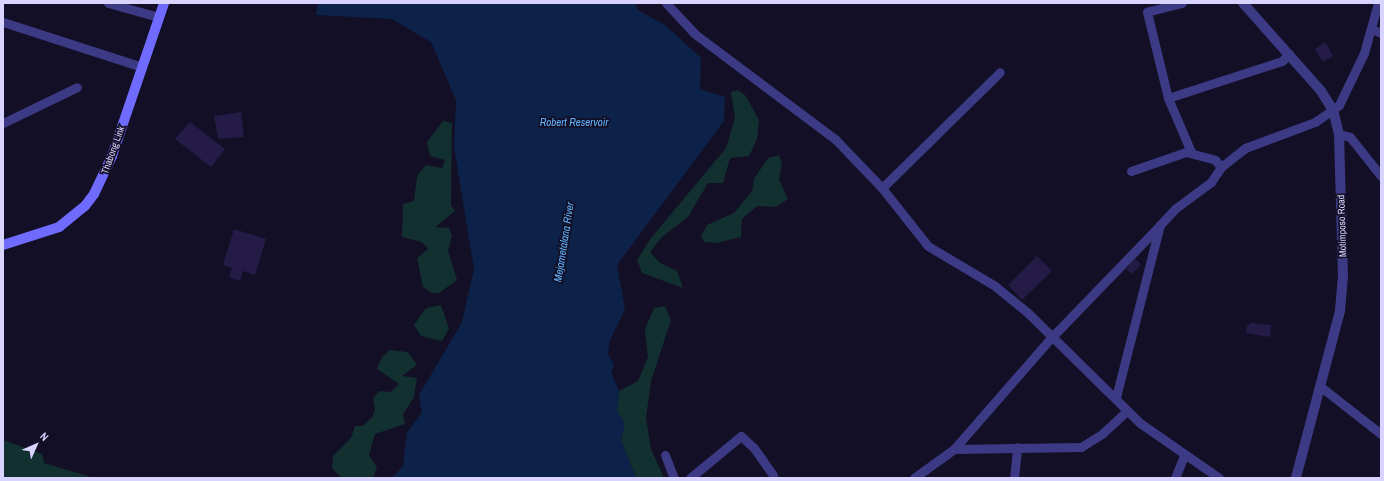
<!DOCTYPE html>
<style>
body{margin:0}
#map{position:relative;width:1384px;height:481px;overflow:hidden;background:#130f26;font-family:"Archivo Narrow",sans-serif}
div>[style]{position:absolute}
.green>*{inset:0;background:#12302f}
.water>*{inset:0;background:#0c2248}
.building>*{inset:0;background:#241b47}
.minor>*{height:9px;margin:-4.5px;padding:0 4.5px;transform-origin:4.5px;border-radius:4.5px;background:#3d3a85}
.tertiary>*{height:10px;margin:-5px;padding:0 5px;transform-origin:5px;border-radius:5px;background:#3d3a85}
.secondary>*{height:10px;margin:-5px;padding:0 5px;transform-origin:5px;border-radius:5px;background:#6f6bff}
span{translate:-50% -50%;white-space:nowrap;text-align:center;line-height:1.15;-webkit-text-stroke:3.5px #130f26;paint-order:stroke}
.street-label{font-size:10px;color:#d9d4ff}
.water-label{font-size:11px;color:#62b6ff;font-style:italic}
.frame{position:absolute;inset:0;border:4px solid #d9d4ff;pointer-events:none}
.north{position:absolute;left:16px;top:425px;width:40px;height:40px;-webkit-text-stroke:3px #130f26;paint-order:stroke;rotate:45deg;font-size:11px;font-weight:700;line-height:16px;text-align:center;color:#d9d4ff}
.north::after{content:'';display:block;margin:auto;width:14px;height:18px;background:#d9d4ff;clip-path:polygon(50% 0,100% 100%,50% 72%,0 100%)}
</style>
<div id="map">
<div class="green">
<i style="clip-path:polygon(738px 90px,745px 95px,759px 120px,757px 139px,749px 156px,730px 158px,723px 183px,708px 183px,688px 217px,662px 237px,650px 252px,660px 263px,677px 271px,683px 288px,642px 273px,637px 260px,651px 238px,726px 148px,735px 118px,731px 92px)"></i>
<i style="clip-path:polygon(443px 121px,452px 123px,451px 205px,455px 211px,435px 227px,449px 228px,452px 236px,448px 251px,457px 280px,439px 293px,432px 293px,423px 287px,417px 258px,428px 249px,422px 242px,402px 237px,403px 204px,414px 201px,417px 176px,426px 165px,442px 168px,445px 160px,430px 156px,427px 142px)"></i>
<i style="clip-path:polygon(779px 155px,782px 163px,779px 180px,788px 199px,776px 207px,757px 206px,742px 219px,741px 237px,716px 243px,704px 242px,701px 236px,707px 225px,734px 213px,752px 191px,754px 179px,768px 158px)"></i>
<i style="clip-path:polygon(441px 305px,449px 328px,442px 341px,421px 336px,414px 325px,426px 308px)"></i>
<i style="clip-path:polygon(665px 306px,671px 320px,651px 381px,646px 418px,651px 449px,664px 478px,636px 478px,621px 440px,625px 423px,617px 411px,619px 391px,638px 381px,648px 357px,645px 329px,654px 308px)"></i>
<i style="clip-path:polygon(390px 350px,408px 352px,417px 365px,402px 376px,417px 378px,414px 397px,403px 414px,405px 424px,375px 434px,369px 455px,377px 467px,373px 478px,342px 478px,332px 468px,333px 456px,351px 438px,355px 426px,363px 426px,373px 416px,375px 409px,373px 399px,379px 391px,391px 392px,399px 384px,377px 369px,382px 357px)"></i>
<i style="clip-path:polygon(3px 440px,42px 454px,44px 463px,94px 478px,3px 478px)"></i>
</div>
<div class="water">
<i style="clip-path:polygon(318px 3px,635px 3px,638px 10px,665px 25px,701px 58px,700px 89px,725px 97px,724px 121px,617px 265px,625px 309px,610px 340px,608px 354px,614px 365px,611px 372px,619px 391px,617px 411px,625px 423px,621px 440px,636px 478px,392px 478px,403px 466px,407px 433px,422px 412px,419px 395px,462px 322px,474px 269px,454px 147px,456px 100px,431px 42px,392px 19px,316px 15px)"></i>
</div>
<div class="building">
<i style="clip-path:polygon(1325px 42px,1333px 56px,1323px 62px,1315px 49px)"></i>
<i style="clip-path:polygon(241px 112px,244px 137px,218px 139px,214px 116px)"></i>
<i style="clip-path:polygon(190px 122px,225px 149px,211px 167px,175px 139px)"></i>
<i style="clip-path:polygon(234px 229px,266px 239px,255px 275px,243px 271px,240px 281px,229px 277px,232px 268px,223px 265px)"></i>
<i style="clip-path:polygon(1037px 256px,1052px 271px,1022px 300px,1008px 285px)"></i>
<i style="clip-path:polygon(1135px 259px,1141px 264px,1132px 274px,1126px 269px)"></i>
<i style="clip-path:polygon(1251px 323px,1271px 325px,1270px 337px,1246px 333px,1247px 326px)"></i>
</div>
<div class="minor">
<i style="left:108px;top:3px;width:53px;rotate:15.4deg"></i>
<i style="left:666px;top:3px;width:42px;rotate:46.9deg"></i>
<i style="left:695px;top:34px;width:176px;rotate:36.9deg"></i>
<i style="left:836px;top:140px;width:66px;rotate:46.2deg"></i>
<i style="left:882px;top:188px;width:74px;rotate:51.6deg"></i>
<i style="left:928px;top:246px;width:78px;rotate:30.8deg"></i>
<i style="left:995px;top:286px;width:43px;rotate:39.3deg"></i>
<i style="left:1028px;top:313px;width:157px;rotate:44.5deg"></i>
<i style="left:1140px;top:423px;width:96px;rotate:34.8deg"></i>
<i style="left:1182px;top:3px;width:36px;rotate:166deg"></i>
<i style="left:1147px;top:12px;width:89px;rotate:76.3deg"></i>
<i style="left:1168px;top:98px;width:59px;rotate:66.9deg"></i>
<i style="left:3px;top:22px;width:146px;rotate:17.9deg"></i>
<i style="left:1372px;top:29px;width:10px;rotate:24deg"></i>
<i style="left:1168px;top:98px;width:120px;rotate:-18deg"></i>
<i style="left:1282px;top:61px;width:10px;rotate:-45deg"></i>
<i style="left:3px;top:123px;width:82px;rotate:-25.9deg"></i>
<i style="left:1339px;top:134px;width:11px;rotate:15deg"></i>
<i style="left:1350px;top:137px;width:50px;rotate:51.5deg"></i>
<i style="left:1131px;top:171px;width:58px;rotate:-19.1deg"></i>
<i style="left:1186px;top:152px;width:30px;rotate:15deg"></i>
<i style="left:1215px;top:160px;width:9px;rotate:49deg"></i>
<i style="left:882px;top:188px;width:165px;rotate:-44.5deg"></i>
<i style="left:1321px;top:387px;width:76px;rotate:38.1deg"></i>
<i style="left:1116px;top:397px;width:178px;rotate:-75.7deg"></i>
<i style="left:1160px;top:225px;width:23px;rotate:-47deg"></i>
<i style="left:1176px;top:208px;width:44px;rotate:-36.6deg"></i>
<i style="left:1211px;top:182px;width:18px;rotate:-56deg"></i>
<i style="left:1221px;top:167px;width:31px;rotate:-38deg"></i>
<i style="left:1245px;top:148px;width:75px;rotate:-20.4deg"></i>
<i style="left:1315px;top:122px;width:29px;rotate:-35deg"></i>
<i style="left:1339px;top:105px;width:58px;rotate:-64.3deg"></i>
<i style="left:1364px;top:53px;width:52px;rotate:-74.4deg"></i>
<i style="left:954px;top:449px;width:127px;rotate:-0.9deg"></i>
<i style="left:1081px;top:447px;width:26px;rotate:-32deg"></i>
<i style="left:1103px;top:433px;width:33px;rotate:-43deg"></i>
<i style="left:665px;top:455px;width:25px;rotate:69deg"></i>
<i style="left:690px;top:478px;width:66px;rotate:-39.5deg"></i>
<i style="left:741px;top:436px;width:18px;rotate:43deg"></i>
<i style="left:754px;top:448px;width:33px;rotate:55deg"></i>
<i style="left:914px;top:478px;width:49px;rotate:-35.9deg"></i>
<i style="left:954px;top:449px;width:147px;rotate:-48.9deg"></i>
<i style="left:1051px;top:338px;width:157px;rotate:-46deg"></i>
<i style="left:1014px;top:478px;width:31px;rotate:-84deg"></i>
<i style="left:1175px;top:478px;width:24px;rotate:-68deg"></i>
</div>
<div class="tertiary">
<i style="left:1243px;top:3px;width:118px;rotate:48.4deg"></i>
<i style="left:1321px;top:91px;width:22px;rotate:58deg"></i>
<i style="left:1333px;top:110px;width:25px;rotate:76deg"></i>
<i style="left:1339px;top:134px;width:142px;rotate:88.4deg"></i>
<i style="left:1343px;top:276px;width:35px;rotate:95deg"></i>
<i style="left:1340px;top:311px;width:173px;rotate:104.8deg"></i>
</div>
<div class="secondary">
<i style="left:3px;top:245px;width:59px;rotate:-17.8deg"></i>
<i style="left:59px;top:227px;width:33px;rotate:-39deg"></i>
<i style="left:85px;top:206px;width:15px;rotate:-53deg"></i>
<i style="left:94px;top:194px;width:42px;rotate:-64.7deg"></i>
<i style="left:112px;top:156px;width:162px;rotate:-71.2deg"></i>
</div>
<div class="street-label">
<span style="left:113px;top:150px;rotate:-70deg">Thabong Link</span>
<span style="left:1342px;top:226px;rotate:-92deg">Motimposo Road</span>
</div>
<div class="water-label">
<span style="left:574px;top:122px">Robert Reservoir</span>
<span style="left:564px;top:242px;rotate:-81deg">Mejametalana River</span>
</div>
<div class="frame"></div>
<div class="north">N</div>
</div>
